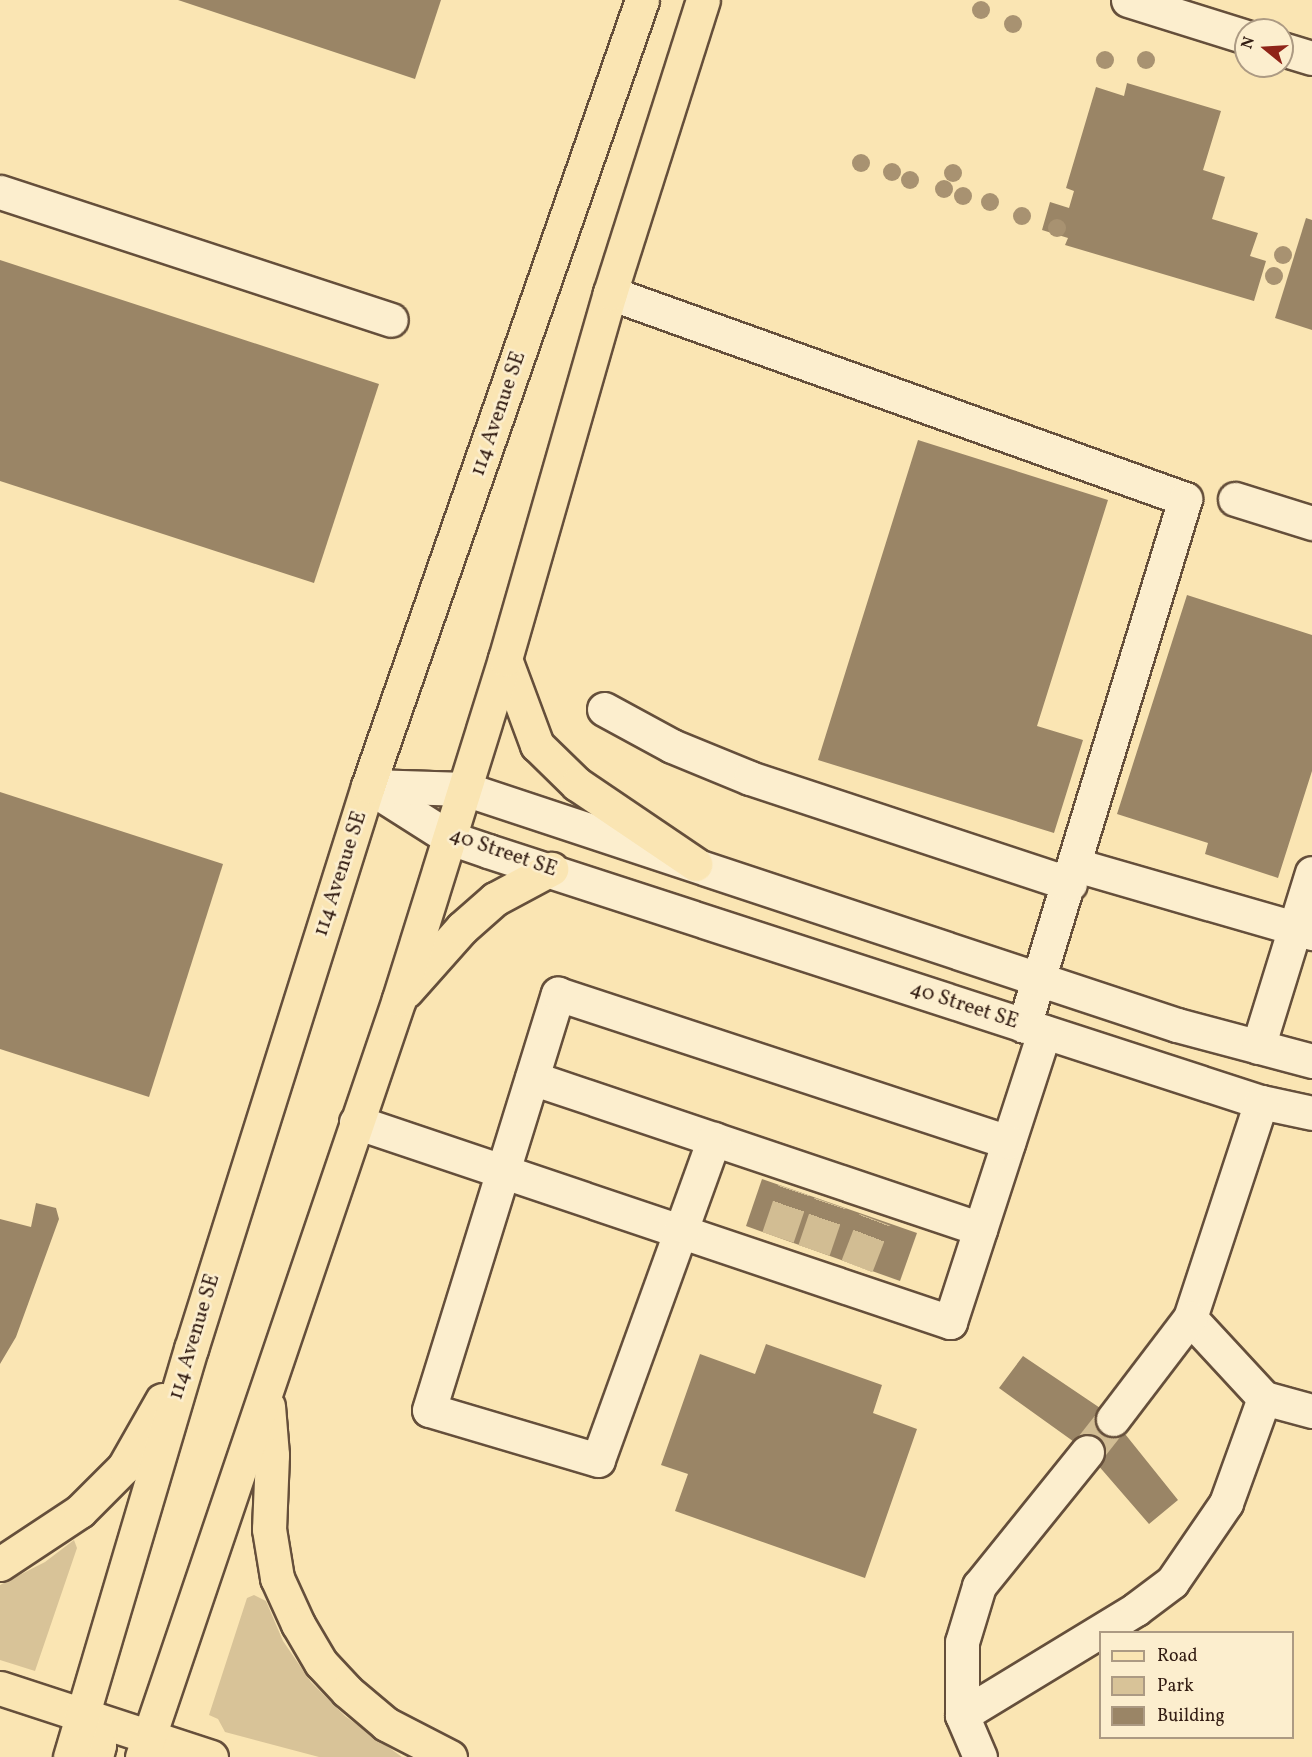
<!DOCTYPE html>
<style>
body{margin:0}
#map{position:relative;width:1312px;height:1757px;overflow:hidden;background:#fae5b3;font-family:Vollkorn,serif}
div>[style]{position:absolute}
.green>*{inset:0;background:#d8c398}
.building>*{inset:0;background:#9a8566}
.minor-tunnel>*{height:33px;margin-top:-16.5px;transform-origin:0;background:repeating-linear-gradient(90deg,#d2bd93 0 33px,transparent 0 49px)}
.roads{filter:drop-shadow(2px 0 #654f3b) drop-shadow(-2px 0 #654f3b) drop-shadow(0 2px #654f3b) drop-shadow(0 -2px #654f3b)}
.minor>*{height:33px;margin:-16.5px;padding:0 16.5px;transform-origin:16.5px;border-radius:16.5px;background:#fceece}
.major>*{height:33px;margin:-16.5px;padding:0 16.5px;transform-origin:16.5px;border-radius:16.5px;background:#fae5b3}
.trees>*{width:18px;height:18px;margin:-9px;border-radius:50%;background:#a89271}
span{translate:-50% -50%;white-space:nowrap;text-align:center;line-height:1.15;-webkit-text-stroke:5px #fceece;paint-order:stroke}
.street-label{font-size:21px;color:#331d13}
.legend{position:absolute;left:1099px;top:1631px;width:195px;height:108px;box-sizing:border-box;background:#fceece;border:2px solid #ac9a83;margin:0;padding:8px 10px;list-style:none;font-size:18px;color:#331d13}
.legend li{display:flex;align-items:center;gap:12px;height:30px}
.legend b{width:30px;border:2px solid #ac9a83}
.north{position:absolute;left:1234px;top:18px;width:60px;height:60px;box-sizing:border-box;background:#fceece;border:2px solid #ac9a83;border-radius:50%;rotate:288deg;font-size:16px;font-weight:700;line-height:24px;text-align:center;color:#331d13}
.north::after{content:'';display:block;margin:auto;width:21px;height:27px;background:#8f2418;clip-path:polygon(50% 0,100% 100%,50% 72%,0 100%)}
</style>
<div id="map">
<div class="green">
<i style="clip-path:polygon(74px 1540px,77px 1548px,35px 1671px,0 1660px,0 1585px,45px 1562px)"></i>
<i style="clip-path:polygon(254px 1595px,266px 1601px,283px 1641px,311px 1682px,345px 1716px,402px 1757px,319px 1757px,225px 1732px,218px 1719px,209px 1715px,247px 1598px)"></i>
</div>
<div class="building">
<i style="clip-path:polygon(178px 0,441px 0,415px 79px)"></i>
<i style="clip-path:polygon(1127px 83px,1221px 111px,1203px 170px,1225px 177px,1212px 219px,1258px 233px,1250px 256px,1266px 261px,1254px 301px,1065px 245px,1068px 238px,1042px 230px,1050px 202px,1069px 208px,1074px 191px,1066px 188px,1096px 87px,1124px 96px)"></i>
<i style="clip-path:polygon(1306px 218px,1312px 220px,1312px 330px,1275px 318px)"></i>
<i style="clip-path:polygon(0 260px,379px 384px,314px 583px,0 481px)"></i>
<i style="clip-path:polygon(918px 440px,1108px 500px,1037px 726px,1083px 740px,1054px 833px,818px 760px)"></i>
<i style="clip-path:polygon(1187px 595px,1312px 635px,1312px 771px,1278px 878px,1205px 854px,1208px 843px,1117px 814px)"></i>
<i style="clip-path:polygon(0 792px,223px 864px,149px 1097px,0 1049px)"></i>
<i style="clip-path:polygon(762px 1179px,917px 1233px,900px 1281px,746px 1226px)"></i>
<i style="clip-path:polygon(36px 1203px,56px 1208px,59px 1219px,16px 1337px,0 1364px,0 1219px,31px 1227px)"></i>
<i style="clip-path:polygon(766px 1344px,882px 1385px,873px 1413px,917px 1429px,865px 1578px,675px 1511px,688px 1474px,661px 1465px,700px 1354px,755px 1374px)"></i>
<i style="clip-path:polygon(1023px 1356px,1109px 1414px,1178px 1500px,1149px 1524px,1084px 1449px,999px 1388px)"></i>
</div>
<div class="minor-tunnel">
<i style="left:778px;top:1237px;width:50px;rotate:-71.2deg"></i>
<i style="left:814px;top:1250px;width:50px;rotate:-71.2deg"></i>
<i style="left:857px;top:1266px;width:50px;rotate:-69deg"></i>
<i style="left:1087px;top:1452px;width:42px;rotate:-51.8deg"></i>
</div>
<div class="roads">
<div class="minor">
<i style="left:1128px;top:0;width:124px;rotate:17.4deg"></i>
<i style="left:1282px;top:49px;width:31px;rotate:17deg"></i>
<i style="left:0;top:192px;width:411px;rotate:18.1deg"></i>
<i style="left:610px;top:293px;width:611px;rotate:19.71deg"></i>
<i style="left:1185px;top:499px;width:551px;rotate:106.99deg"></i>
<i style="left:1235px;top:499px;width:81px;rotate:17.3deg"></i>
<i style="left:604px;top:709px;width:77px;rotate:28.6deg"></i>
<i style="left:672px;top:746px;width:84px;rotate:22.3deg"></i>
<i style="left:750px;top:778px;width:337px;rotate:18.3deg"></i>
<i style="left:368px;top:786px;width:97px;rotate:32.4deg"></i>
<i style="left:450px;top:838px;width:40px;rotate:18.9deg"></i>
<i style="left:488px;top:851px;width:813px;rotate:17.99deg"></i>
<i style="left:1261px;top:1102px;width:52px;rotate:12.2deg"></i>
<i style="left:370px;top:786px;width:95px;rotate:1.8deg"></i>
<i style="left:465px;top:789px;width:750px;rotate:18.34deg"></i>
<i style="left:1177px;top:1025px;width:140px;rotate:14.9deg"></i>
<i style="left:1076px;top:865px;width:246px;rotate:16.1deg"></i>
<i style="left:1258px;top:1047px;width:182px;rotate:-72.8deg"></i>
<i style="left:532px;top:1078px;width:473px;rotate:18.6deg"></i>
<i style="left:1261px;top:1102px;width:227px;rotate:108.2deg"></i>
<i style="left:1190px;top:1318px;width:109px;rotate:47.2deg"></i>
<i style="left:1264px;top:1398px;width:50px;rotate:15.2deg"></i>
<i style="left:356px;top:1122px;width:627px;rotate:18.61deg"></i>
<i style="left:950px;top:1322px;width:305px;rotate:-72deg"></i>
<i style="left:714px;top:1139px;width:341px;rotate:109.9deg"></i>
<i style="left:598px;top:1460px;width:176px;rotate:-163.5deg"></i>
<i style="left:429px;top:1410px;width:436px;rotate:-72.8deg"></i>
<i style="left:558px;top:994px;width:474px;rotate:18.2deg"></i>
<i style="left:1113px;top:1419px;width:127px;rotate:-52.7deg"></i>
<i style="left:962px;top:1715px;width:204px;rotate:-31.3deg"></i>
<i style="left:1136px;top:1609px;width:45px;rotate:-36.9deg"></i>
<i style="left:1172px;top:1582px;width:96px;rotate:-55.6deg"></i>
<i style="left:1226px;top:1503px;width:112px;rotate:-70.1deg"></i>
<i style="left:980px;top:1757px;width:46px;rotate:-113.2deg"></i>
<i style="left:962px;top:1715px;width:73px;rotate:-90deg"></i>
<i style="left:962px;top:1642px;width:59px;rotate:-73.1deg"></i>
<i style="left:979px;top:1586px;width:172px;rotate:-51.1deg"></i>
</div>
<div class="major">
<i style="left:505px;top:659px;width:92px;rotate:69.6deg"></i>
<i style="left:537px;top:745px;width:56px;rotate:44.3deg"></i>
<i style="left:577px;top:784px;width:143px;rotate:34.1deg"></i>
<i style="left:406px;top:991px;width:84px;rotate:-48.4deg"></i>
<i style="left:462px;top:928px;width:44px;rotate:-41.3deg"></i>
<i style="left:495px;top:899px;width:64px;rotate:-28.2deg"></i>
<i style="left:268px;top:1406px;width:49px;rotate:85.3deg"></i>
<i style="left:272px;top:1455px;width:74px;rotate:92.3deg"></i>
<i style="left:269px;top:1529px;width:50px;rotate:80.7deg"></i>
<i style="left:277px;top:1578px;width:51px;rotate:65.5deg"></i>
<i style="left:298px;top:1624px;width:45px;rotate:59.5deg"></i>
<i style="left:321px;top:1663px;width:38px;rotate:47deg"></i>
<i style="left:347px;top:1691px;width:51px;rotate:40.2deg"></i>
<i style="left:386px;top:1724px;width:72px;rotate:27.3deg"></i>
<i style="left:0;top:1564px;width:96px;rotate:-33.5deg"></i>
<i style="left:80px;top:1511px;width:62px;rotate:-45deg"></i>
<i style="left:124px;top:1467px;width:77px;rotate:-60.4deg"></i>
<i style="left:0;top:1688px;width:222px;rotate:18.1deg"></i>
<i style="left:83px;top:1716px;width:33px;rotate:61deg"></i>
<i style="left:99px;top:1745px;width:12px;rotate:104deg"></i>
<i style="left:70px;top:1757px;width:426px;rotate:-73.5deg"></i>
<i style="left:191px;top:1349px;width:590px;rotate:-72.55deg"></i>
<i style="left:368px;top:786px;width:832px;rotate:-70.78deg"></i>
<i style="left:142px;top:1757px;width:800px;rotate:-71.27deg"></i>
<i style="left:399px;top:999px;width:356px;rotate:-72.7deg"></i>
<i style="left:505px;top:659px;width:381px;rotate:-74deg"></i>
<i style="left:610px;top:293px;width:307px;rotate:-72.4deg"></i>
</div>
</div>
<div class="trees">
<i style="left:981px;top:10px"></i>
<i style="left:1013px;top:24px"></i>
<i style="left:1105px;top:60px"></i>
<i style="left:1146px;top:60px"></i>
<i style="left:861px;top:163px"></i>
<i style="left:892px;top:172px"></i>
<i style="left:953px;top:173px"></i>
<i style="left:910px;top:180px"></i>
<i style="left:944px;top:189px"></i>
<i style="left:963px;top:196px"></i>
<i style="left:990px;top:202px"></i>
<i style="left:1022px;top:216px"></i>
<i style="left:1057px;top:228px"></i>
<i style="left:1283px;top:255px"></i>
<i style="left:1274px;top:276px"></i>
</div>
<div class="street-label">
<span style="left:499px;top:414px;rotate:-71deg">114 Avenue SE</span>
<span style="left:503px;top:853px;rotate:19deg">40 Street SE</span>
<span style="left:341px;top:874px;rotate:-72deg">114 Avenue SE</span>
<span style="left:964px;top:1006px;rotate:18deg">40 Street SE</span>
<span style="left:195px;top:1337px;rotate:-73deg">114 Avenue SE</span>
</div>
<ul class="legend">
<li><b style="height:8px;background:#fae5b3"></b>Road</li>
<li><b style="height:16px;background:#d8c398"></b>Park</li>
<li><b style="height:16px;background:#9a8566"></b>Building</li>
</ul>
<div class="north">N</div>
</div>
